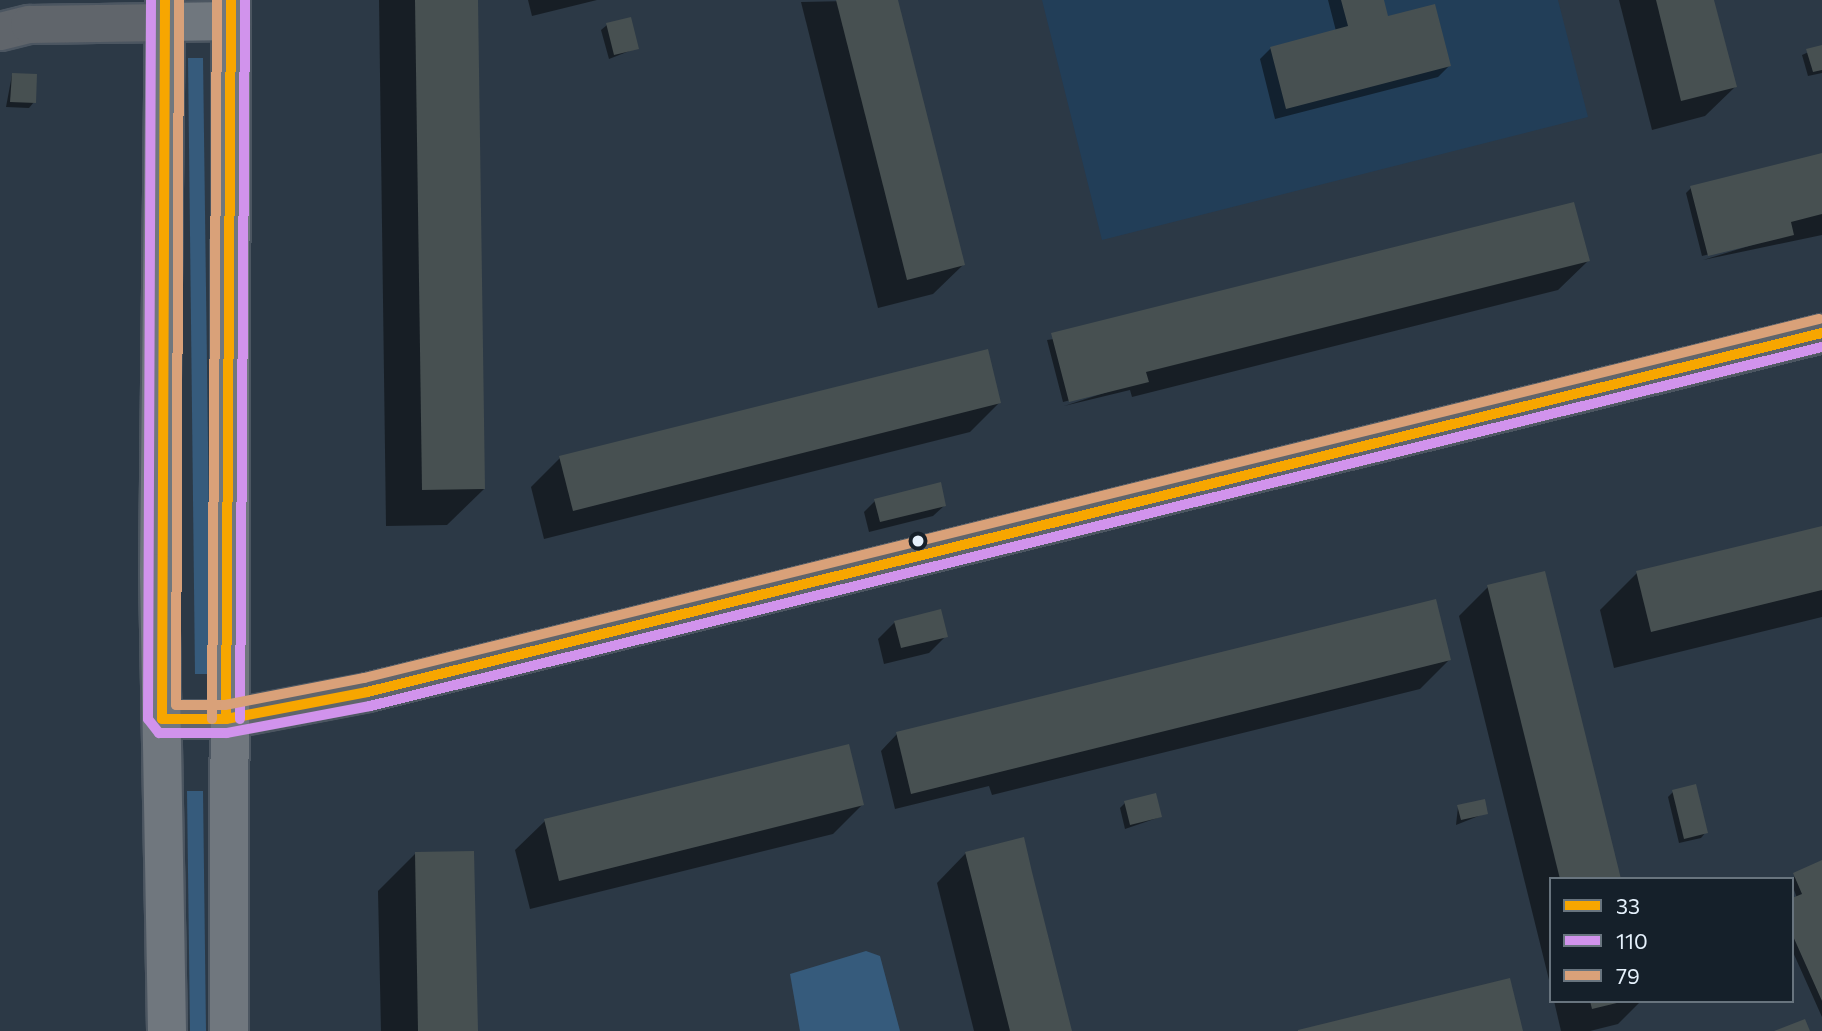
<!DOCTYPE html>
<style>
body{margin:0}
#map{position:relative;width:1822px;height:1031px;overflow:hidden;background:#2c3946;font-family:Commissioner,sans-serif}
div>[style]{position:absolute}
.built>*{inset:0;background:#223e58}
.green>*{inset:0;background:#365b7c}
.shadow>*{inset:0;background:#0007}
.building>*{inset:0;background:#475051}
.roads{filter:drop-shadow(2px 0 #4c5661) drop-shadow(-2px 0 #4c5661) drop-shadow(0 2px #4c5661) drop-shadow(0 -2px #4c5661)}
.minor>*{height:37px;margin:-18.5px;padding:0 18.5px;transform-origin:18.5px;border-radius:18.5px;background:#60656b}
.major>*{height:38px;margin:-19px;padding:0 19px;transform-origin:19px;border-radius:19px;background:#70777e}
.bus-1>*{height:10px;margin:-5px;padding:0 5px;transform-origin:5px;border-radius:5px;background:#f7a600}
.bus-2>*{height:10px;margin:-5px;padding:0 5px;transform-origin:5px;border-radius:5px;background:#d193ec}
.bus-3>*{height:10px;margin:-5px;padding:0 5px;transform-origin:5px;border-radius:5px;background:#d9a179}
.dots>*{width:19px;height:19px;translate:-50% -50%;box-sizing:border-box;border:4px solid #15202a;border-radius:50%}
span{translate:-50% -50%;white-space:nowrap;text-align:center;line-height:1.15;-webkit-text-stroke:6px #15202a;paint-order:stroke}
.legend{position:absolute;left:1549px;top:877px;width:245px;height:126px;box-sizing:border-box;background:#15202a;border:2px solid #68747e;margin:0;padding:9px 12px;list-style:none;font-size:21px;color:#e5f1fc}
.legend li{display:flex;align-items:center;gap:14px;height:35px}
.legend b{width:35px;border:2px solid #68747e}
</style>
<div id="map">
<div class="built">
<i style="clip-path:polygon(1042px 0,1558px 0,1588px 117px,1102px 240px)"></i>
</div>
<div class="green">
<i style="clip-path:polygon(188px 58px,203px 58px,211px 674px,195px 674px)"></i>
<i style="clip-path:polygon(187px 791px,203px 791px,206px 1031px,190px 1031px)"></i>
<i style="clip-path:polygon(866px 951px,880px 956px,900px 1031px,800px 1031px,790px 974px)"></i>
</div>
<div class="shadow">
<i style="clip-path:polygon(379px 0,476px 0,484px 489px,447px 525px,386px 526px)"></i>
<i style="clip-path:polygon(528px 0,597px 0,532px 16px)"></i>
<i style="clip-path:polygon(896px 0,963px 265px,933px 294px,878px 308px,801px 2px)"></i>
<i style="clip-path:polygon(1328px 0,1382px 0,1386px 18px,1449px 66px,1438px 77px,1275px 119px,1260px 59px,1271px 48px,1336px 31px)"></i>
<i style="clip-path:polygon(1619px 0,1713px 0,1735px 87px,1705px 116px,1652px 130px)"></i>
<i style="clip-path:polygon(607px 25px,637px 48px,609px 59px,601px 30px)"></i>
<i style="clip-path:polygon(1822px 46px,1822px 73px,1808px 76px,1802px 55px)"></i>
<i style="clip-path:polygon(12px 75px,34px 102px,29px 108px,6px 107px)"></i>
<i style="clip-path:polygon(1822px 155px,1822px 235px,1703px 260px,1775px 238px,1702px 256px,1686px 193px,1691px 188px)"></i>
<i style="clip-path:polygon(1588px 261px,1558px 290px,1132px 397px,1130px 390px,1064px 406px,1129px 385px,1063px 402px,1047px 340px)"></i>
<i style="clip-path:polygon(999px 403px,970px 432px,544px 539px,531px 487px,560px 458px)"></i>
<i style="clip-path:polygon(875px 501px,945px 505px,933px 516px,869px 532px,864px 512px)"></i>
<i style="clip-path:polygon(1822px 528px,1822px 617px,1614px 668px,1600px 610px,1637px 573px)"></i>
<i style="clip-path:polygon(1488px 587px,1619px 879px,1551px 879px,1551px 988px,1459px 616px)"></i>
<i style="clip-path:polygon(895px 622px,946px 636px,929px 653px,884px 664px,878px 639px)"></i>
<i style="clip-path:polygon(1449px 660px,1420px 689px,992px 795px,989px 786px,895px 809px,881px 751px,897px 734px)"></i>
<i style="clip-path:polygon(1673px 792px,1706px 832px,1701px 838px,1679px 843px,1668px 797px)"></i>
<i style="clip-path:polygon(1125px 803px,1160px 817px,1125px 829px,1120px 808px)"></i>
<i style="clip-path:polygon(862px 805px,833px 834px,530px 909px,515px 850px,545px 821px)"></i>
<i style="clip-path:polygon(1458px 807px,1486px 813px,1456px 825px)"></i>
<i style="clip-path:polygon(966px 853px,1070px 1031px,974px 1031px,937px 883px)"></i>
<i style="clip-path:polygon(415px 854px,476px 1031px,381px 1031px,378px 891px)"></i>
<i style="clip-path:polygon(1822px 865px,1822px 1017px,1792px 950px,1797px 898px,1790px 879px)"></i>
<i style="clip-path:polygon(1554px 1001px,1641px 1001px,1618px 1024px,1590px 1031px,1561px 1031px)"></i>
</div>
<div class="building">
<i style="clip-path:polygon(415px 0,478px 0,485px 489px,422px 490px)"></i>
<i style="clip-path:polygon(836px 0,898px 0,965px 265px,907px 280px)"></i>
<i style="clip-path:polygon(1341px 0,1384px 0,1388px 16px,1435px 4px,1451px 66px,1286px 109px,1270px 47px,1348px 26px)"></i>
<i style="clip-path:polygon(1656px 0,1714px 0,1737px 87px,1681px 101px)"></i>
<i style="clip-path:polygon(631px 17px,639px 49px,614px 55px,606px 23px)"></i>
<i style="clip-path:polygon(1822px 45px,1822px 70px,1813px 72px,1806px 49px)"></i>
<i style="clip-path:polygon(12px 73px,37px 74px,36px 103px,10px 102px)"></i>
<i style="clip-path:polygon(1822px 153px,1822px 214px,1791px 222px,1794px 235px,1708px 256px,1690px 186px)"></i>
<i style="clip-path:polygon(1574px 202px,1590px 261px,1146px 372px,1149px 382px,1069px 402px,1051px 333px)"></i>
<i style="clip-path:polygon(988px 349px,1001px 403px,573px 511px,559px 456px)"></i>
<i style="clip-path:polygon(941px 482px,946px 506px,880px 522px,874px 499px)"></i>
<i style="clip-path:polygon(1822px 526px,1822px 590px,1651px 632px,1636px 571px)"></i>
<i style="clip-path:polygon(1545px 571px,1605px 814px,1621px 879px,1560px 879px,1487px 585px)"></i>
<i style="clip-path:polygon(1436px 599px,1451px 660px,911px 794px,896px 732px)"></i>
<i style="clip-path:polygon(941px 609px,948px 637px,901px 648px,894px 621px)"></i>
<i style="clip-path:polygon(849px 744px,864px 805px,559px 881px,544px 819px)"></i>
<i style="clip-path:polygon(1696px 784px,1708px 833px,1684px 839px,1672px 790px)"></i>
<i style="clip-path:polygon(1156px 793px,1162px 817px,1130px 825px,1124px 801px)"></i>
<i style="clip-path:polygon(1485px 799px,1488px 814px,1461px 820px,1457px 805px)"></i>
<i style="clip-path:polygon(1024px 837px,1032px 872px,1072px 1031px,1010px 1031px,965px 852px)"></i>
<i style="clip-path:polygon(474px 851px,478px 1031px,418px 1031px,415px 852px)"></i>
<i style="clip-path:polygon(1822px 860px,1822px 1001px,1792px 934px,1792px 898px,1802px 894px,1793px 873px)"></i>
<i style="clip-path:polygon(1510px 978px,1523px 1031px,1298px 1031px,1298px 1030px)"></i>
<i style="clip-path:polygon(1590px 1001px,1621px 1001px,1621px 1002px,1592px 1009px)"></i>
<i style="clip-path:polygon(1805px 1019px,1810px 1031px,1774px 1031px)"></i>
</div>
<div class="roads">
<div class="minor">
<i style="left:0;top:31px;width:30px;rotate:-14deg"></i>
<i style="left:29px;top:24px;width:137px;rotate:-0.8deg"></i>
<i style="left:162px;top:719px;width:64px"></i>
<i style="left:226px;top:719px;width:144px;rotate:-10.8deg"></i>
<i style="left:367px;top:692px;width:1499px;rotate:-13.86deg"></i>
</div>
<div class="major">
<i style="left:165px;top:0;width:573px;rotate:90.6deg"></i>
<i style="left:159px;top:573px;width:458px;rotate:89deg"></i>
<i style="left:166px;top:22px;width:65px;rotate:-0.9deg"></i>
<i style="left:229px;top:1031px;width:1031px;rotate:-89.89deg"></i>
</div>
</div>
<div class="bus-1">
<i style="left:165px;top:0;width:719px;rotate:90.24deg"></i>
<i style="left:162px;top:719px;width:64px"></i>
<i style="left:226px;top:719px;width:144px;rotate:-10.8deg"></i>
<i style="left:367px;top:692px;width:1499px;rotate:-13.86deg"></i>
<i style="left:226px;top:719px;width:719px;rotate:-89.6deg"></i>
</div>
<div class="bus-2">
<i style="left:151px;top:0;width:719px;rotate:90.24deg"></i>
<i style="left:148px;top:719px;width:18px;rotate:52deg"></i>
<i style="left:159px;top:733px;width:68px"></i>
<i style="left:227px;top:733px;width:146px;rotate:-10.7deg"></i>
<i style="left:370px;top:706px;width:1496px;rotate:-13.89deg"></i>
<i style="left:240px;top:719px;width:719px;rotate:-89.6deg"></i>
</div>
<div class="bus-3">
<i style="left:179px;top:0;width:705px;rotate:90.24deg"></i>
<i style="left:176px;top:705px;width:49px"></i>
<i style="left:225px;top:705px;width:142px;rotate:-11deg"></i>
<i style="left:364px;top:678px;width:1499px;rotate:-13.86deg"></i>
<i style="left:212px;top:719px;width:719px;rotate:-89.6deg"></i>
</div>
<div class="dots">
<i style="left:918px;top:541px;background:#e5f1fc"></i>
</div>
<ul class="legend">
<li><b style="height:9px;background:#f7a600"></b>33</li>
<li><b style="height:9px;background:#d193ec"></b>110</li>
<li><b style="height:9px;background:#d9a179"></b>79</li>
</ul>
</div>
